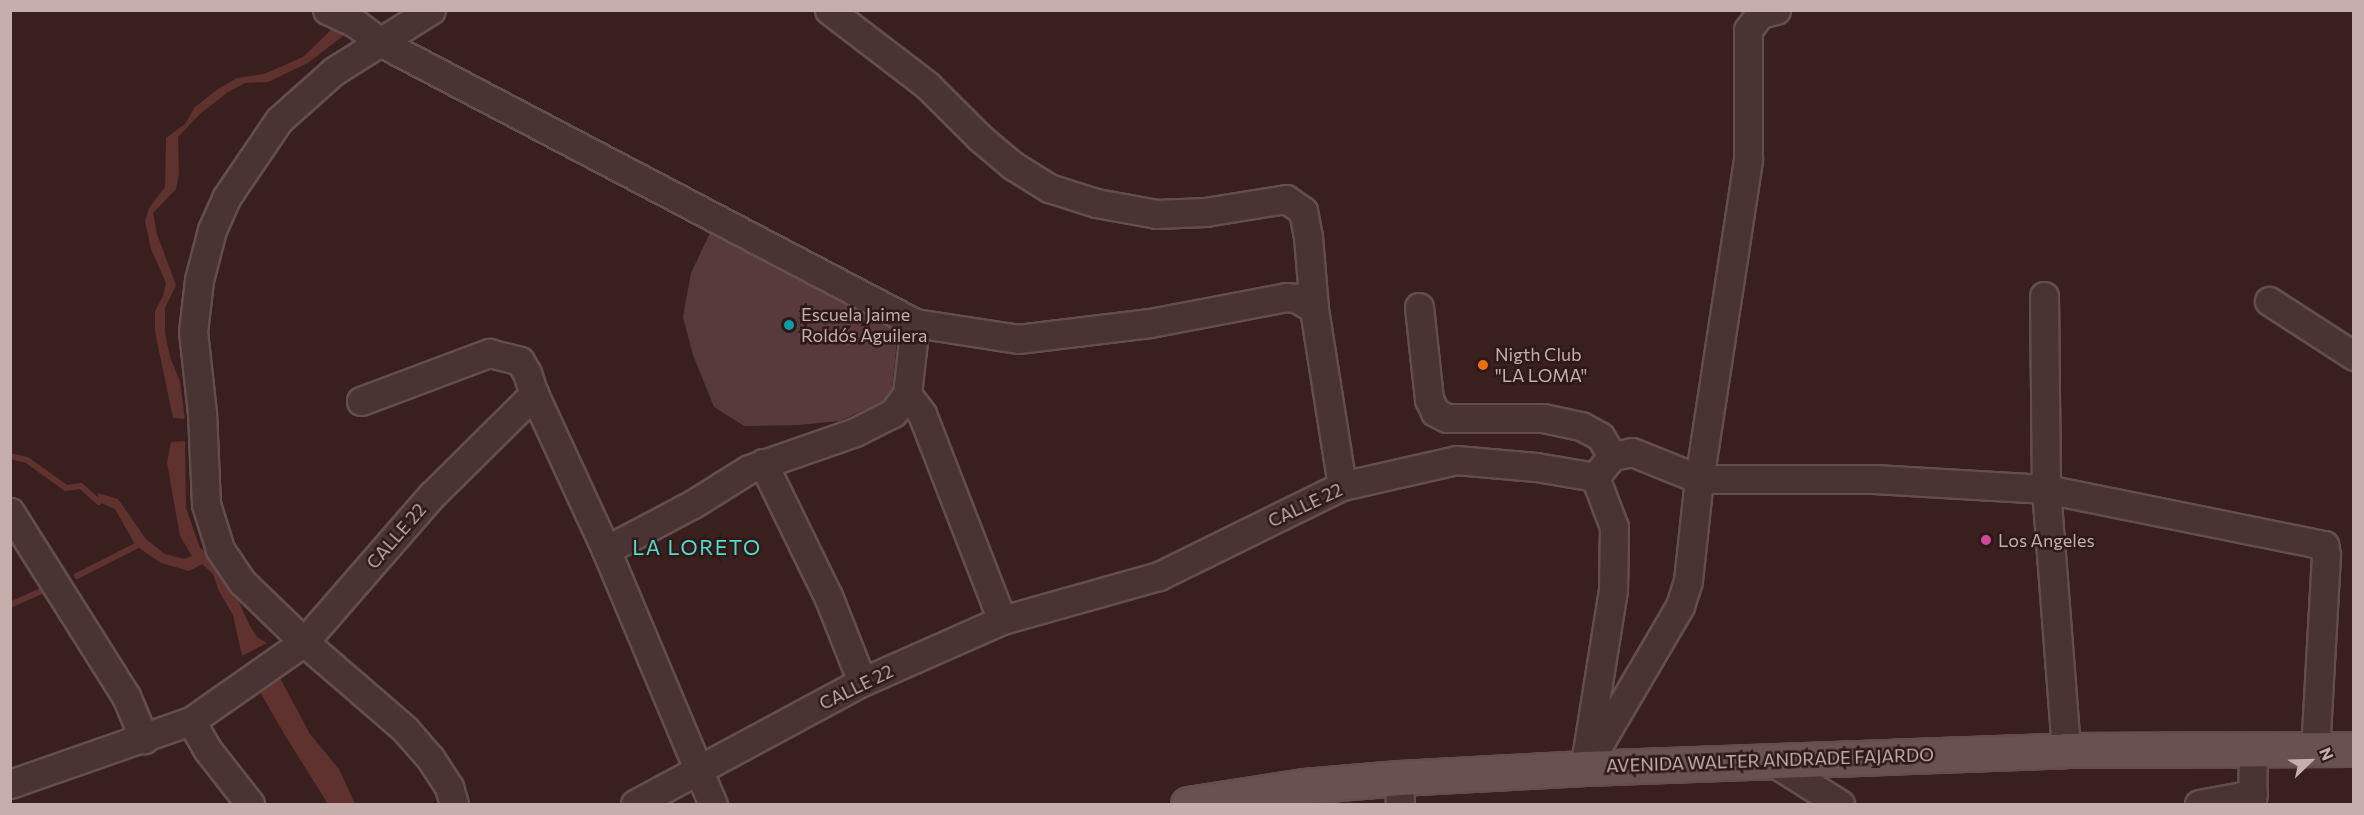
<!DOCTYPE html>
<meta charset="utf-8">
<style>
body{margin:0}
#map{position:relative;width:2364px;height:815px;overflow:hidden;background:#39201f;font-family:Commissioner,sans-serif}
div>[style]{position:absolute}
.water>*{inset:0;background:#5f312f}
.stream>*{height:6px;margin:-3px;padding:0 3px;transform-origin:3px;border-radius:3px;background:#5f312f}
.building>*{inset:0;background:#573a39}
.roads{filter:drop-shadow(2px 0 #644e4d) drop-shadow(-2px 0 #644e4d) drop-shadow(0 2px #644e4d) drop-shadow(0 -2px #644e4d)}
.minor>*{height:27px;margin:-13.5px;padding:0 13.5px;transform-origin:13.5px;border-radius:13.5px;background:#493333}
.major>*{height:33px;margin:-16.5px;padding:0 16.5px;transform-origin:16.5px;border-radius:16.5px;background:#695150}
.dots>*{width:16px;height:16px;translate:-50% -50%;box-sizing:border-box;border:3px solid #2d1918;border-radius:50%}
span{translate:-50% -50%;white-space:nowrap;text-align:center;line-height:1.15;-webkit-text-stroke:5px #2d1918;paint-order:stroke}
.poi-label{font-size:18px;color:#c6aead}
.left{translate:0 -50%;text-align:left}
.street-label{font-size:18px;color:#c6aead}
.quarter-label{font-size:21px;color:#55d9ca;letter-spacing:1.5px}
.frame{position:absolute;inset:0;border:12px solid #c6aead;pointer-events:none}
.north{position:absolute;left:2280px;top:731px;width:60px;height:60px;-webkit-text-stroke:4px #2d1918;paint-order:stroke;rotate:67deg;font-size:16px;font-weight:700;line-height:24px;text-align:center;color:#c6aead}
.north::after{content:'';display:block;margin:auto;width:21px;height:27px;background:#c6aead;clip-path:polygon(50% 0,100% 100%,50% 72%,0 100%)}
</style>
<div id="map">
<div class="water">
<i style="clip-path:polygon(336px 25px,348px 32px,308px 63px,268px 82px,245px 83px,228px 92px,200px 114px,178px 137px,179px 174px,176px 189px,153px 213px,157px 234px,176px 285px,165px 308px,165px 333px,170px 357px,180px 382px,185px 419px,173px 418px,155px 332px,155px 311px,163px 296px,166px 283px,151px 249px,145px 221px,149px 208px,165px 187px,166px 138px,185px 124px,195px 107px,218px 89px,237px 78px,264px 74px,303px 57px)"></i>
<i style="clip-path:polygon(185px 441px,186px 508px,200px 548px,209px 554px,227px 577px,250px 626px,257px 637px,267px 643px,242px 656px,233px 615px,219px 591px,213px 574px,202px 564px,189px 571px,161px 563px,136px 546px,115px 509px,99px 502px,98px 493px,118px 499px,146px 539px,165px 554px,184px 559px,192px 556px,180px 536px,167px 463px,171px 442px)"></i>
<i style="clip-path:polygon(279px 676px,310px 734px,339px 769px,355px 804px,328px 804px,286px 737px,256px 685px)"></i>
</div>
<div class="stream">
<i style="left:10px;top:456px;width:17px;rotate:13deg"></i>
<i style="left:27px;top:460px;width:48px;rotate:35.7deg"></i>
<i style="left:66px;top:488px;width:15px;rotate:-8deg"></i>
<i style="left:81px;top:486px;width:24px;rotate:42deg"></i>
<i style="left:77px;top:576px;width:66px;rotate:-27deg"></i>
<i style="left:10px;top:605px;width:36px;rotate:-24deg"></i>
</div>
<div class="building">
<i style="clip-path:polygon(710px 233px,898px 332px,892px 388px,883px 401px,840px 421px,799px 425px,744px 426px,714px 407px,693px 355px,683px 317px,691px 273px)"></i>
</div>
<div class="roads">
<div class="minor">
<i style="left:327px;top:10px;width:31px;rotate:25deg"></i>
<i style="left:355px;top:23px;width:31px;rotate:37deg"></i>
<i style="left:380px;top:42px;width:60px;rotate:-32.1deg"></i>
<i style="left:829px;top:10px;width:123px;rotate:37.4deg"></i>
<i style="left:927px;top:85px;width:74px;rotate:45deg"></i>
<i style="left:979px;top:137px;width:43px;rotate:40.3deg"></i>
<i style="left:1012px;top:165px;width:44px;rotate:31.9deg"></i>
<i style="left:1049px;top:188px;width:49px;rotate:17.7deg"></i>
<i style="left:1096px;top:203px;width:62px;rotate:10.2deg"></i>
<i style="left:1157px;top:214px;width:48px;rotate:-2.4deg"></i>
<i style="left:1205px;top:212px;width:82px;rotate:-9.1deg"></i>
<i style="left:1286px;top:199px;width:21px;rotate:35deg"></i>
<i style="left:1303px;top:211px;width:26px;rotate:79deg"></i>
<i style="left:1308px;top:237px;width:72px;rotate:85.2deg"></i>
<i style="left:1776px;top:10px;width:16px;rotate:166deg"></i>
<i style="left:1760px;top:14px;width:20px;rotate:127deg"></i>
<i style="left:1748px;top:30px;width:130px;rotate:90deg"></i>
<i style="left:1748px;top:160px;width:323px;rotate:98.7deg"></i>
<i style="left:1699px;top:479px;width:175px"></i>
<i style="left:1874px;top:479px;width:172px;rotate:3.3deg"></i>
<i style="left:2046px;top:489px;width:262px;rotate:85.6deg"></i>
<i style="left:2044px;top:296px;width:193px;rotate:89.4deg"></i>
<i style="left:2046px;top:489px;width:284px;rotate:11.4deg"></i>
<i style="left:2324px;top:545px;width:10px;rotate:79deg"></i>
<i style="left:2326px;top:555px;width:195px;rotate:93.2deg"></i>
<i style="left:2269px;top:301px;width:101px;rotate:32.9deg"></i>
<i style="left:1419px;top:307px;width:93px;rotate:83.8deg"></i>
<i style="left:1429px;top:399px;width:14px;rotate:65deg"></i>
<i style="left:1435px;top:412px;width:13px;rotate:27deg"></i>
<i style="left:1447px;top:418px;width:96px"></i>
<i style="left:1543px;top:418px;width:39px;rotate:12deg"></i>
<i style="left:1581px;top:426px;width:21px;rotate:28deg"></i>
<i style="left:1600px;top:436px;width:23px;rotate:59deg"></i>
<i style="left:915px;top:323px;width:71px;rotate:96.4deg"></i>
<i style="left:907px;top:394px;width:25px;rotate:53deg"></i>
<i style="left:922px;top:414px;width:221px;rotate:68.8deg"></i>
<i style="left:361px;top:401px;width:137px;rotate:-20.6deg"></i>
<i style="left:489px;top:353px;width:32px;rotate:14deg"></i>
<i style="left:520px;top:361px;width:14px;rotate:60deg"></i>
<i style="left:527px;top:373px;width:22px;rotate:72deg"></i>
<i style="left:763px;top:463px;width:148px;rotate:64deg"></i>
<i style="left:828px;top:596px;width:92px;rotate:68.4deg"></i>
<i style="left:10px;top:512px;width:218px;rotate:57.8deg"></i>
<i style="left:126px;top:696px;width:47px;rotate:67.3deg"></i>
<i style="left:606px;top:550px;width:98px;rotate:-27.9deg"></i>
<i style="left:693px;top:504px;width:66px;rotate:-32deg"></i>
<i style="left:749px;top:469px;width:112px;rotate:-19.2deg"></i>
<i style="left:855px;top:432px;width:42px;rotate:-26.6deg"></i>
<i style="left:893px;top:413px;width:24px;rotate:-54deg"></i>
<i style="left:191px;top:721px;width:32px;rotate:60deg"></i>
<i style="left:207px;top:749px;width:70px;rotate:52deg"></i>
<i style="left:1587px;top:752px;width:164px;rotate:-80.9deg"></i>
<i style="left:1613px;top:590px;width:63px;rotate:-89.1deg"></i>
<i style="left:1614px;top:527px;width:53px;rotate:-110.8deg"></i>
<i style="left:1768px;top:759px;width:85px;rotate:32deg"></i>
<i style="left:1399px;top:778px;width:26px;rotate:88deg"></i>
<i style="left:10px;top:784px;width:192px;rotate:-19.2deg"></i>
<i style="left:191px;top:721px;width:138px;rotate:-35deg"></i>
<i style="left:304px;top:642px;width:195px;rotate:-49deg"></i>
<i style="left:432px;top:495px;width:144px;rotate:-44.7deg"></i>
<i style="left:534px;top:394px;width:172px;rotate:65.2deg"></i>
<i style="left:606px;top:550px;width:276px;rotate:67.2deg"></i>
<i style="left:454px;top:804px;width:18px;rotate:-106deg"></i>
<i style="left:449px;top:787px;width:35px;rotate:-123deg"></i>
<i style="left:430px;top:758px;width:37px;rotate:-131deg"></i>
<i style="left:406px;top:730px;width:135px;rotate:-139.2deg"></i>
<i style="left:304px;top:642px;width:86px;rotate:-135.9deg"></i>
<i style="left:242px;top:582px;width:40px;rotate:-124deg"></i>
<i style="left:220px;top:549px;width:47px;rotate:-107.3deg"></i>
<i style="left:206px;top:504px;width:91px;rotate:-92.5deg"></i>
<i style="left:202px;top:413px;width:81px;rotate:-96.3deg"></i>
<i style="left:193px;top:332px;width:52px;rotate:-83.4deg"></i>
<i style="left:199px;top:280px;width:52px;rotate:-75.4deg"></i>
<i style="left:212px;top:230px;width:35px;rotate:-66deg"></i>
<i style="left:226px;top:198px;width:94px;rotate:-55.8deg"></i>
<i style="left:279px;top:120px;width:74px;rotate:-41.7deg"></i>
<i style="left:334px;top:71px;width:54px;rotate:-32.2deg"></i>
<i style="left:380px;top:42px;width:604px;rotate:27.71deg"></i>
<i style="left:915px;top:323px;width:104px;rotate:8.8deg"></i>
<i style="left:1018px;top:339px;width:133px;rotate:-6.9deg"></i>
<i style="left:1150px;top:323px;width:138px;rotate:-10.8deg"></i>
<i style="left:1286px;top:297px;width:10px;rotate:6deg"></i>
<i style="left:1296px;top:298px;width:21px;rotate:31deg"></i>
<i style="left:1314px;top:309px;width:179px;rotate:81deg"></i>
<i style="left:635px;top:804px;width:258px;rotate:-28.3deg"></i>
<i style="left:862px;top:682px;width:153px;rotate:-23.9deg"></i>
<i style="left:1002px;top:620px;width:163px;rotate:-15.7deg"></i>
<i style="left:1159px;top:576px;width:204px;rotate:-26.2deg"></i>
<i style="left:1342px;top:486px;width:117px;rotate:-12.8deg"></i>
<i style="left:1456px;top:460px;width:80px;rotate:5deg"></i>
<i style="left:1536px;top:467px;width:60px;rotate:9.6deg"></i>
<i style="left:1595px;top:477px;width:27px;rotate:-51deg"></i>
<i style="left:1612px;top:456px;width:20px;rotate:-11deg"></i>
<i style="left:1632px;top:452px;width:72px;rotate:21.9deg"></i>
<i style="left:1699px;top:479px;width:103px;rotate:96.2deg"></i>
<i style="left:1688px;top:581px;width:26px;rotate:108deg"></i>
<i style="left:1680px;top:606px;width:188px;rotate:120.4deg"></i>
<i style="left:2199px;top:804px;width:55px;rotate:-10.5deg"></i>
<i style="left:2252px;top:804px;width:54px;rotate:-88.9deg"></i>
</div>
<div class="major">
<i style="left:1188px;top:804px;width:117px;rotate:-8.8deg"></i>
<i style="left:1304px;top:786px;width:95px;rotate:-4.8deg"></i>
<i style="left:1399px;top:778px;width:186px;rotate:-3.1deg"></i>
<i style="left:1585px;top:768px;width:481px;rotate:-2.1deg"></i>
<i style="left:2066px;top:750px;width:288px;rotate:-0.2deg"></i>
</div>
</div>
<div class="dots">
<i style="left:789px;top:325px;background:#0f9aa8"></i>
<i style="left:1483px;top:365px;background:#e8710a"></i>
<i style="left:1986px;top:540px;background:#d1479c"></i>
</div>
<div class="poi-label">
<span class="left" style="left:801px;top:325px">Escuela Jaime<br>Roldós Aguilera</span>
<span class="left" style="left:1495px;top:365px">Nigth Club<br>"LA LOMA"</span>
<span class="left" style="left:1998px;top:540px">Los Angeles</span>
</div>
<div class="street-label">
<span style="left:1305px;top:505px;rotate:-25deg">CALLE 22</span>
<span style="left:396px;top:536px;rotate:-49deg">CALLE 22</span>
<span style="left:856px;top:687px;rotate:-26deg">CALLE 22</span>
<span style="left:1770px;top:760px;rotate:-2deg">AVENIDA WALTER ANDRADE FAJARDO</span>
</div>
<div class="quarter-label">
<span style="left:697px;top:547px">LA LORETO</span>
</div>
<div class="frame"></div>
<div class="north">N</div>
</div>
